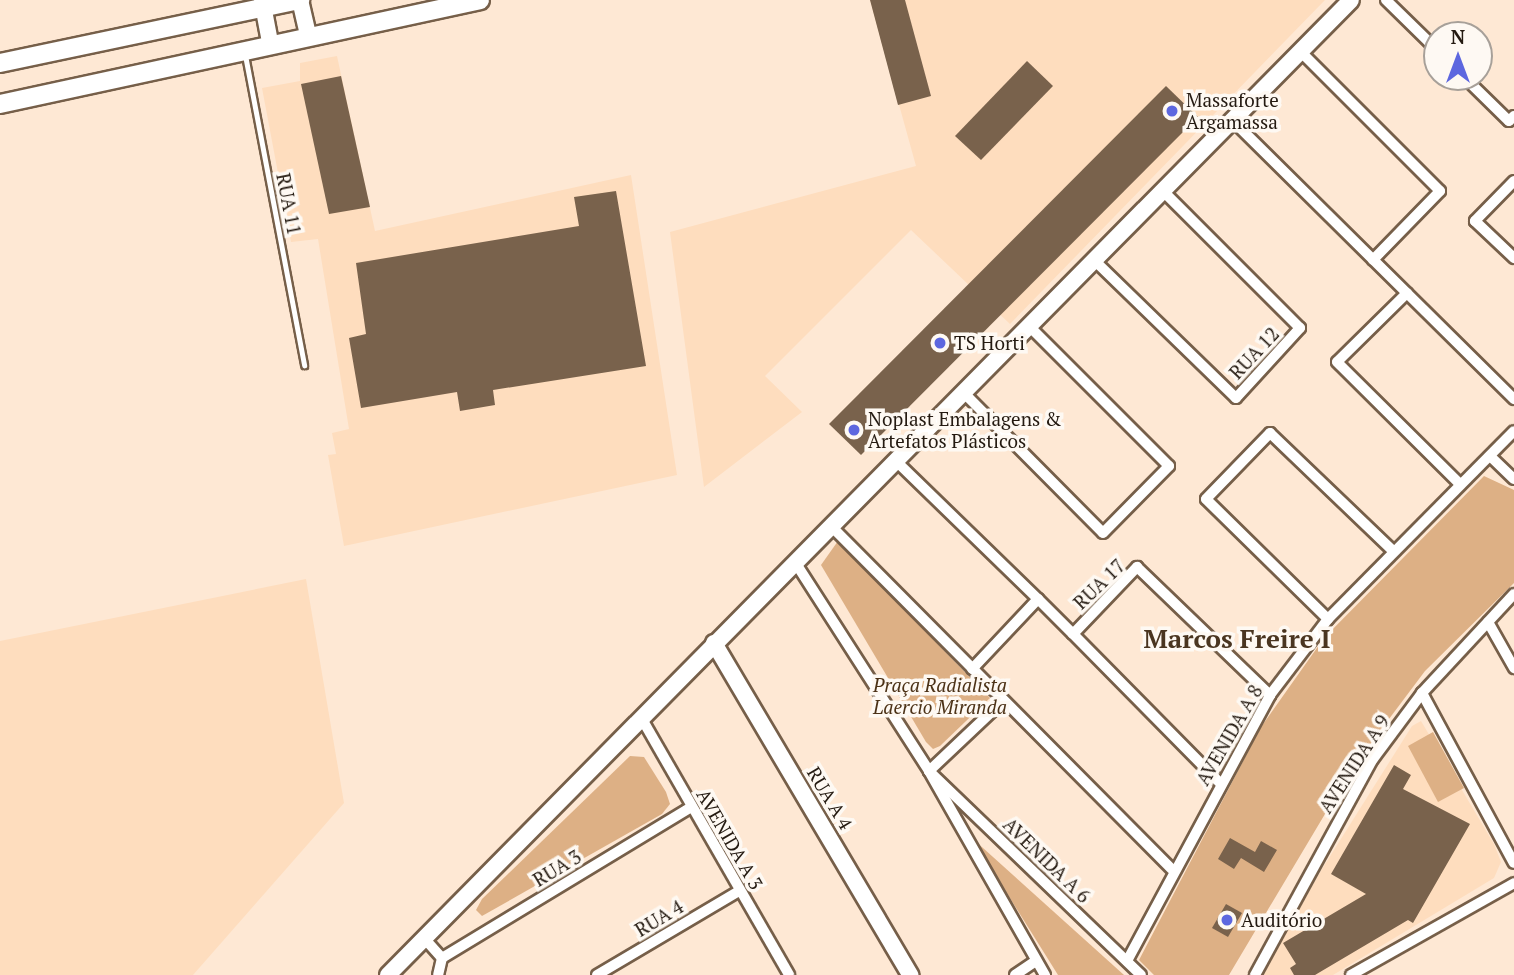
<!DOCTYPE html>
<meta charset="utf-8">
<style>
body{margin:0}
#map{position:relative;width:1514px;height:975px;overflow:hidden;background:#fee8d4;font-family:"PT Serif",serif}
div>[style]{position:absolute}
.built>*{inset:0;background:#feddbe}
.green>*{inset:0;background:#ddb085}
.building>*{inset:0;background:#79624c}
.roads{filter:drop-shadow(2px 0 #765f49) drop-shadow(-2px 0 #765f49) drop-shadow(0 2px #765f49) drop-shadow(0 -2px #765f49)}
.lane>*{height:5px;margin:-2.5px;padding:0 2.5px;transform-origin:2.5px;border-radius:2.5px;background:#fff}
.street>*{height:10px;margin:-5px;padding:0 5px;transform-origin:5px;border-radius:5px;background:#fff}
.secondary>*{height:16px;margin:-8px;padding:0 8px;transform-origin:8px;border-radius:8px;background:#fff}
.primary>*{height:18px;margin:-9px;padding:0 9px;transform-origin:9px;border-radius:9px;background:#fff}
.dots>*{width:19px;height:19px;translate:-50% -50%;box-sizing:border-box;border:4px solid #fef9f3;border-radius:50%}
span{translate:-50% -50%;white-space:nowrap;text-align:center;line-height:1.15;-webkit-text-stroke:7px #fef9f3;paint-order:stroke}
.poi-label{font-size:19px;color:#241a11}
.left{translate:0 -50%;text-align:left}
.street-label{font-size:19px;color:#241a11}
.park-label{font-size:19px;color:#4c3217;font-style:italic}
.district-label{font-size:26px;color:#4a3520;font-weight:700}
.north{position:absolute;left:1423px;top:21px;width:70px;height:70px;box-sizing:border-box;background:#fef9f3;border:2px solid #a7a099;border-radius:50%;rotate:0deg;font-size:19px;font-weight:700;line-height:28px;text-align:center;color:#241a11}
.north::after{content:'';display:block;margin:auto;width:24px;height:32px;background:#5d67df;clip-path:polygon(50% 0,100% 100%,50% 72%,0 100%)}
</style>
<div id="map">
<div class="built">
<i style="clip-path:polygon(870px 0,1325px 0,1010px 324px,911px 230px,765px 376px,802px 412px,704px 487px,670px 232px,916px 166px)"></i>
<i style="clip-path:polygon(337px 56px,375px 231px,631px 175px,677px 475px,344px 546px,328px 455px,336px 454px,332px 433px,349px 429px,318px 239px,291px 242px,262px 88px,300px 81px,300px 63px)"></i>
<i style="clip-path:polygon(306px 579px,344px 803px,193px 975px,0 975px,0 641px)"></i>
<i style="clip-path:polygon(1421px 721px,1494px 844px,1501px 862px,1494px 878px,1333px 975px,1262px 975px,1322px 869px,1412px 726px)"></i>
</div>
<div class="green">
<i style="clip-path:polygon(1484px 476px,1514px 490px,1514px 583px,1425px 671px,1353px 767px,1229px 975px,1154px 975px,1139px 960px,1261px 727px,1324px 638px)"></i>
<i style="clip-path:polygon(838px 541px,990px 698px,940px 746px,933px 749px,926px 742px,821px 565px)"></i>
<i style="clip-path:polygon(1433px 732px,1464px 788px,1438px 802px,1408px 746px)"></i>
<i style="clip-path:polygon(630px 756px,644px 757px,666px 792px,670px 804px,662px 814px,482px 916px,476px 910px,482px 899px)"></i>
<i style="clip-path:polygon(973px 839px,1124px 975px,1058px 975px)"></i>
</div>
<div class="building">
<i style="clip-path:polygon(870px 0,905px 0,931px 96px,898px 105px)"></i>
<i style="clip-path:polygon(1027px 61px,1053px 86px,981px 160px,955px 136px)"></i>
<i style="clip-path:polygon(341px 76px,370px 207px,329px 214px,301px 84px)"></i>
<i style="clip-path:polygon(1166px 86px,1198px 117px,861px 455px,829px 424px)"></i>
<i style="clip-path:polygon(616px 191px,646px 366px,493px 390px,495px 405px,460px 411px,457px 392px,361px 408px,349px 338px,366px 334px,356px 263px,579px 226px,574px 197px)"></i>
<i style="clip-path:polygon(1394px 765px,1411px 775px,1403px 789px,1470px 824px,1413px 923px,1408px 920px,1315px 975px,1294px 975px,1290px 968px,1296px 964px,1283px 943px,1366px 894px,1331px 874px)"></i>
<i style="clip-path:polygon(1230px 838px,1255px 852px,1261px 841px,1277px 850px,1264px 872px,1241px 858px,1234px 869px,1218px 859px)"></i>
<i style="clip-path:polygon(1226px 904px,1242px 913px,1228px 937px,1212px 928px)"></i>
</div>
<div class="roads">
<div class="lane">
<i style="left:245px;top:55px;width:316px;rotate:79.2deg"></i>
</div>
<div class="street">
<i style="left:1386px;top:0;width:71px;rotate:44.4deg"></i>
<i style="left:1300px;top:51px;width:198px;rotate:45deg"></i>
<i style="left:1440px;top:191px;width:96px;rotate:134.2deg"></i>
<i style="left:1464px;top:77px;width:63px;rotate:44.4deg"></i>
<i style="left:1509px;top:121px;width:7px;rotate:-45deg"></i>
<i style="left:1232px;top:120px;width:397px;rotate:44.7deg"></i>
<i style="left:1514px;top:181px;width:56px;rotate:134.3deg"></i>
<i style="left:1475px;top:221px;width:54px;rotate:43.5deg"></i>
<i style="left:1094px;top:260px;width:198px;rotate:44.2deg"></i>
<i style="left:1236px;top:398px;width:95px;rotate:-47.6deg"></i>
<i style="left:1300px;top:328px;width:195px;rotate:-135deg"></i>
<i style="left:1407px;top:293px;width:98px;rotate:135.4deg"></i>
<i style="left:1337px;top:362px;width:173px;rotate:44.8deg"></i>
<i style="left:964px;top:393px;width:197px;rotate:45.2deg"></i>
<i style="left:1103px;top:533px;width:94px;rotate:-45.4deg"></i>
<i style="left:1169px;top:466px;width:198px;rotate:-135deg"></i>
<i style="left:1490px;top:456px;width:33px;rotate:44deg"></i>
<i style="left:896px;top:461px;width:198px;rotate:44.2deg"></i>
<i style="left:1038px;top:599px;width:96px;rotate:133.3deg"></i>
<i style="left:832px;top:527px;width:482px;rotate:45.2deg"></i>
<i style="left:795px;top:562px;width:248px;rotate:57.3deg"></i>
<i style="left:929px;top:771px;width:235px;rotate:60.4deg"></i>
<i style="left:1038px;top:599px;width:49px;rotate:45deg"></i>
<i style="left:1328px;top:619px;width:171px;rotate:-135.5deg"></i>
<i style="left:1206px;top:499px;width:92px;rotate:-45.9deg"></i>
<i style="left:1270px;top:433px;width:169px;rotate:43.8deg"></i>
<i style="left:1488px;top:622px;width:53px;rotate:60.5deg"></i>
<i style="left:1422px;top:693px;width:193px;rotate:61.6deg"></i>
<i style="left:1003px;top:701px;width:102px;rotate:136.6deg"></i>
<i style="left:929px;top:771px;width:294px;rotate:43.9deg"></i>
<i style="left:642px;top:719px;width:295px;rotate:60.1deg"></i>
<i style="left:1221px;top:784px;width:211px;rotate:-134.6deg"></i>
<i style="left:1073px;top:634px;width:93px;rotate:-46.3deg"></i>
<i style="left:1137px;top:567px;width:185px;rotate:43.9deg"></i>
<i style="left:424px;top:938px;width:27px;rotate:48deg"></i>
<i style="left:442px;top:958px;width:17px;rotate:103deg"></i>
<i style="left:442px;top:958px;width:291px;rotate:-31.2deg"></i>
<i style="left:1127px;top:961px;width:302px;rotate:-61.7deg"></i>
<i style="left:1270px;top:695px;width:96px;rotate:-52.7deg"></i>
<i style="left:1328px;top:619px;width:264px;rotate:-45.3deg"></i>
<i style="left:597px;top:975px;width:165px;rotate:-30.6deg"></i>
<i style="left:1015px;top:975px;width:25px;rotate:-34deg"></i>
<i style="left:1255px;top:975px;width:246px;rotate:-61.4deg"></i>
<i style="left:1373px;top:759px;width:82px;rotate:-53.4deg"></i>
<i style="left:1422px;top:693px;width:135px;rotate:-47.1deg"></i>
<i style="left:1351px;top:975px;width:187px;rotate:-29.4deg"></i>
</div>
<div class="secondary">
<i style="left:262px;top:0;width:43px;rotate:79.2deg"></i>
<i style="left:300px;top:0;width:35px;rotate:77deg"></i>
<i style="left:714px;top:643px;width:386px;rotate:59.4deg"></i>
<i style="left:388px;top:975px;width:1370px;rotate:-45.35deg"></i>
</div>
<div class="primary">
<i style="left:0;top:63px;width:307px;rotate:-11.9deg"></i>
<i style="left:0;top:104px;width:491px;rotate:-12.2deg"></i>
</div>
</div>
<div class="dots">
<i style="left:1172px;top:111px;background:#5d67df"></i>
<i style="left:940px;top:343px;background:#5d67df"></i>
<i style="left:854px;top:430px;background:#5d67df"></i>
<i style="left:1227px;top:920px;background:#5d67df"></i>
</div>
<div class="poi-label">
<span class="left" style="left:1186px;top:111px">Massaforte<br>Argamassa</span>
<span class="left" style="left:954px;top:343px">TS Horti</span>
<span class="left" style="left:868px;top:430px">Noplast Embalagens &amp;<br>Artefatos Plásticos</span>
<span class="left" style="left:1241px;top:920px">Auditório</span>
</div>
<div class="street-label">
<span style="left:289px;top:204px;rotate:79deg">RUA 11</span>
<span style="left:1254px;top:353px;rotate:-47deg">RUA 12</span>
<span style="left:1099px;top:584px;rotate:-44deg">RUA 17</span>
<span style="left:1229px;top:735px;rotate:-60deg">AVENIDA A 8</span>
<span style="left:1354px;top:764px;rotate:-57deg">AVENIDA A 9</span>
<span style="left:830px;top:798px;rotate:59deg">RUA A 4</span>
<span style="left:730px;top:839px;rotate:60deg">AVENIDA A 3</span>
<span style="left:1047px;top:860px;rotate:44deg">AVENIDA A 6</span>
<span style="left:557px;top:868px;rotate:-31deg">RUA 3</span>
<span style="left:659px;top:918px;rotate:-31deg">RUA 4</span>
</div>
<div class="park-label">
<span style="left:940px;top:696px">Praça Radialista<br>Laercio Miranda</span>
</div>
<div class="district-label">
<span style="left:1237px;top:639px">Marcos Freire I</span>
</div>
<div class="north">N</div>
</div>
